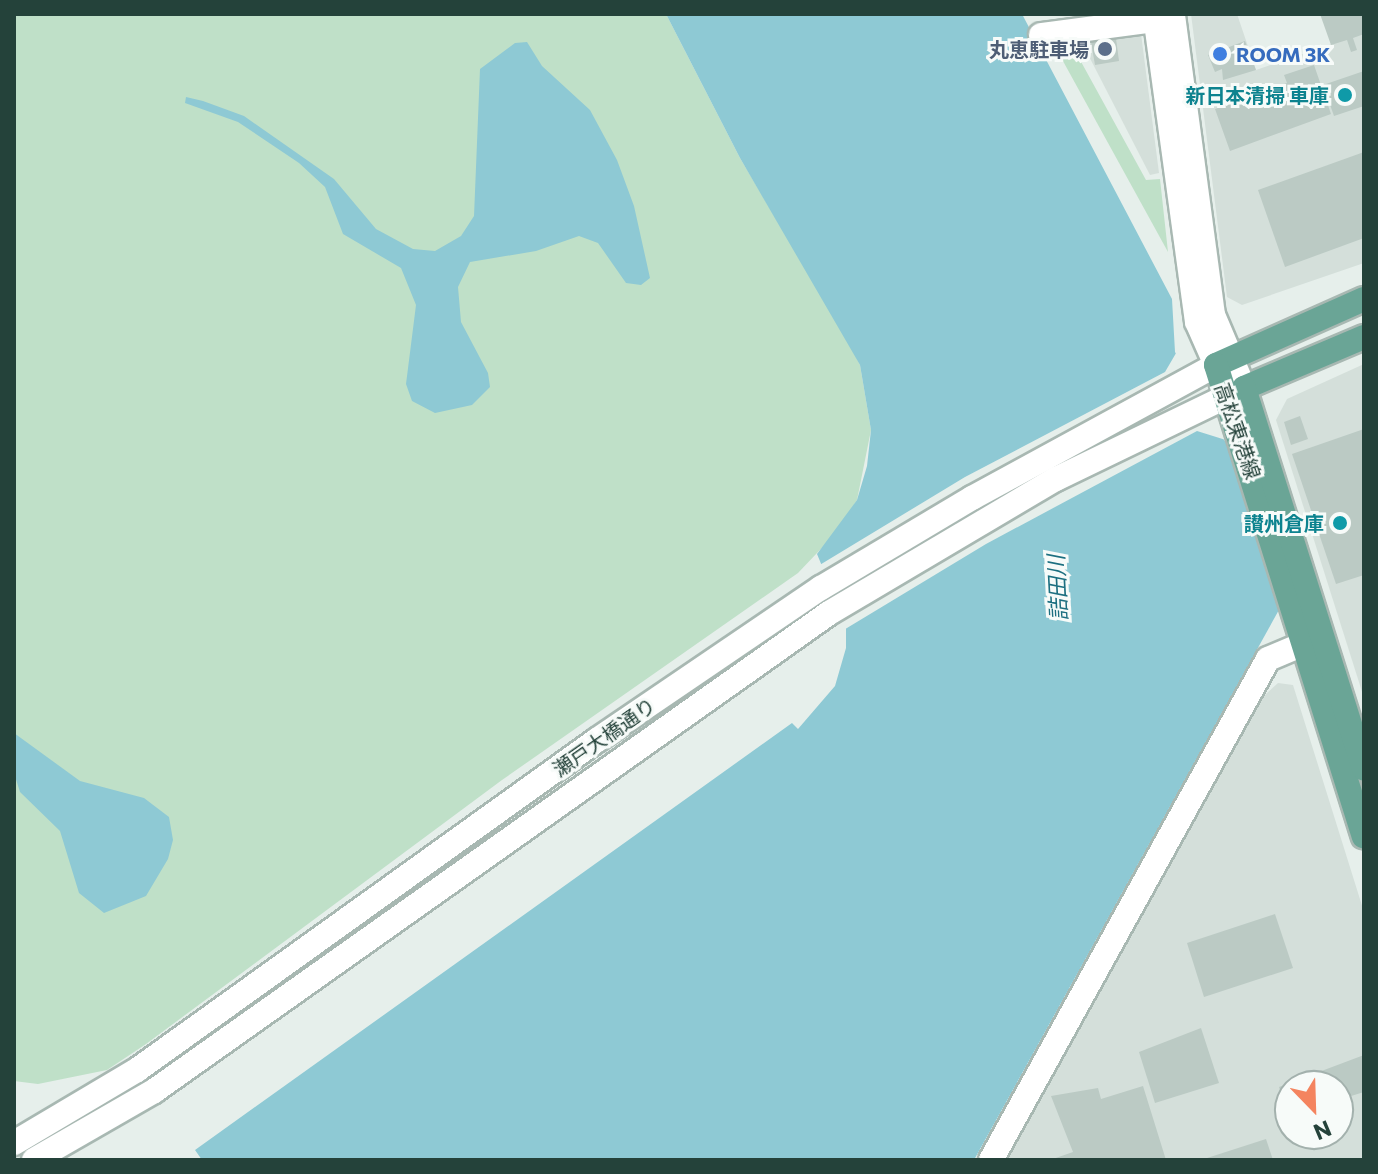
<!DOCTYPE html>
<meta charset="utf-8">
<style>
body{margin:0}
#map{position:relative;width:1378px;height:1174px;overflow:hidden;background:#e6efeb;font-family:Commissioner,"Noto Sans JP",sans-serif}
div>[style]{position:absolute}
.built>*{inset:0;background:#d4dfda}
.green>*{inset:0;background:#bfe0c8}
.water>*{inset:0;background:#8ec9d4}
.pier>*{inset:0;background:#e6efeb}
.building>*{inset:0;background:#bbcac4}
.roads{filter:drop-shadow(2px 0 #a8b8b2) drop-shadow(-2px 0 #a8b8b2) drop-shadow(0 2px #a8b8b2) drop-shadow(0 -2px #a8b8b2)}
.minor>*{height:24px;margin:-12px;padding:0 12px;transform-origin:12px;border-radius:12px;background:#fff}
.major>*{height:24px;margin:-12px;padding:0 12px;transform-origin:12px;border-radius:12px;background:#6aa596}
.dots>*{width:22px;height:22px;translate:-50% -50%;box-sizing:border-box;border:4px solid #f7fbf9;border-radius:50%}
span{translate:-50% -50%;white-space:nowrap;text-align:center;line-height:1.15;-webkit-text-stroke:6px #f7fbf9;paint-order:stroke}
.service-label{font-size:20px;color:#4e5e75;font-weight:700}
.right{translate:-100% -50%;text-align:right}
.shop-label{font-size:20px;color:#366cbe;font-weight:700}
.left{translate:0 -50%;text-align:left}
.culture-label{font-size:20px;color:#0d838f;font-weight:700}
.street-label{font-size:20px;color:#24423a}
.water-label{font-size:22px;color:#1c6f80;font-style:italic}
.frame{position:absolute;inset:0;border:16px solid #24423a;pointer-events:none}
.north{position:absolute;left:1274px;top:1070px;width:80px;height:80px;box-sizing:border-box;background:#f7fbf9;border:2px solid #a3b1ad;border-radius:50%;rotate:157deg;font-size:22px;font-weight:700;line-height:32px;text-align:center;color:#24423a}
.north::after{content:'';display:block;margin:auto;width:28px;height:36px;background:#f4845f;clip-path:polygon(50% 0,100% 100%,50% 72%,0 100%)}
</style>
<div id="map">
<div class="built">
<i style="clip-path:polygon(1191px 14px,1237px 14px,1256px 70px,1364px 33px,1364px 263px,1242px 305px,1227px 297px)"></i>
<i style="clip-path:polygon(1140px 26px,1159px 173px,1150px 175px,1078px 35px)"></i>
<i style="clip-path:polygon(1364px 364px,1364px 698px,1276px 420px,1287px 399px)"></i>
<i style="clip-path:polygon(evenodd,1278px 683px,1293px 685px,1364px 912px,1364px 1160px,1004px 1160px,1254px 705px,1278px 683px,1290px 1086px,1338px 1086px,1338px 1134px,1290px 1134px,1290px 1086px)"></i>
</div>
<div class="green">
<i style="clip-path:polygon(14px 14px,666px 14px,740px 158px,850px 344px,860px 365px,871px 430px,857px 500px,836px 533px,798px 573px,502px 780px,146px 1044px,107px 1070px,38px 1084px,14px 1081px)"></i>
<i style="clip-path:polygon(1068px 38px,1146px 180px,1160px 179px,1168px 252px,1058px 52px,1059px 42px)"></i>
</div>
<div class="water">
<i style="clip-path:polygon(666px 14px,1022px 14px,1172px 299px,1175px 352px,1227px 445px,1280px 608px,974px 1160px,202px 1160px,195px 1150px,792px 723px,798px 729px,835px 686px,846px 648px,846px 624px,817px 554px,857px 500px,867px 466px,871px 430px,860px 365px,740px 158px)"></i>
<i style="clip-path:polygon(527px 42px,542px 66px,590px 110px,617px 160px,634px 206px,650px 278px,641px 285px,626px 283px,598px 243px,579px 236px,536px 251px,470px 262px,458px 287px,461px 322px,488px 373px,490px 387px,472px 405px,435px 413px,412px 401px,406px 384px,416px 305px,401px 268px,343px 234px,325px 187px,299px 163px,238px 122px,185px 103px,186px 97px,203px 101px,244px 116px,334px 179px,376px 229px,413px 249px,435px 251px,461px 236px,474px 216px,480px 69px,515px 43px)"></i>
<i style="clip-path:polygon(14px 733px,80px 781px,144px 798px,169px 817px,173px 840px,168px 859px,146px 896px,104px 913px,79px 893px,60px 831px,20px 792px,14px 773px)"></i>
</div>
<div class="pier">
<i style="clip-path:polygon(1179px 348px,1229px 441px,1197px 431px,986px 544px,842px 631px,818px 566px,965px 477px,1165px 372px)"></i>
</div>
<div class="building">
<i style="clip-path:polygon(1320px 14px,1364px 14px,1364px 34px,1353px 38px,1357px 50px,1351px 52px,1347px 40px,1331px 45px)"></i>
<i style="clip-path:polygon(1115px 31px,1119px 61px,1095px 65px,1090px 36px)"></i>
<i style="clip-path:polygon(1245px 41px,1256px 70px,1223px 80px,1222px 69px,1215px 72px,1208px 55px)"></i>
<i style="clip-path:polygon(1314px 65px,1331px 114px,1230px 151px,1215px 109px,1287px 83px,1284px 75px)"></i>
<i style="clip-path:polygon(1364px 71px,1364px 106px,1334px 116px,1323px 85px)"></i>
<i style="clip-path:polygon(1364px 152px,1364px 238px,1285px 267px,1258px 190px)"></i>
<i style="clip-path:polygon(1300px 416px,1308px 439px,1291px 445px,1284px 422px)"></i>
<i style="clip-path:polygon(1364px 429px,1364px 575px,1336px 584px,1292px 454px)"></i>
<i style="clip-path:polygon(1275px 914px,1293px 968px,1204px 997px,1187px 943px)"></i>
<i style="clip-path:polygon(1201px 1028px,1219px 1083px,1155px 1103px,1139px 1052px)"></i>
<i style="clip-path:polygon(1364px 1055px,1364px 1092px,1338px 1100px,1338px 1086px,1290px 1086px,1289px 1118px,1279px 1087px)"></i>
<i style="clip-path:polygon(1143px 1086px,1166px 1160px,1050px 1160px,1073px 1152px,1051px 1096px,1098px 1088px,1101px 1099px)"></i>
<i style="clip-path:polygon(1266px 1139px,1273px 1160px,1204px 1160px,1204px 1159px)"></i>
</div>
<div class="roads">
<div class="minor">
<i style="left:1041px;top:35px;width:131px;rotate:-7.5deg"></i>
<i style="left:14px;top:1143px;width:143px;rotate:-30.7deg"></i>
<i style="left:137px;top:1070px;width:566px;rotate:-35.66deg"></i>
<i style="left:597px;top:740px;width:271px;rotate:-34.2deg"></i>
<i style="left:821px;top:588px;width:176px;rotate:-30.8deg"></i>
<i style="left:972px;top:498px;width:278px;rotate:-28.6deg"></i>
<i style="left:1216px;top:365px;width:47px;rotate:-113.8deg"></i>
<i style="left:1197px;top:322px;width:311px;rotate:-97.8deg"></i>
<i style="left:34px;top:1160px;width:138px;rotate:-29.9deg"></i>
<i style="left:154px;top:1091px;width:827px;rotate:-35.3deg"></i>
<i style="left:829px;top:613px;width:264px;rotate:-30.6deg"></i>
<i style="left:1056px;top:479px;width:209px;rotate:-25.8deg"></i>
<i style="left:1244px;top:388px;width:79px;rotate:-113deg"></i>
<i style="left:1213px;top:315px;width:304px;rotate:-97.6deg"></i>
<i style="left:991px;top:1160px;width:572px;rotate:-61.06deg"></i>
<i style="left:1268px;top:659px;width:56px;rotate:-22.9deg"></i>
</div>
<div class="major">
<i style="left:1364px;top:299px;width:162px;rotate:156deg"></i>
<i style="left:1216px;top:365px;width:494px;rotate:72.6deg"></i>
<i style="left:1364px;top:337px;width:130px;rotate:157deg"></i>
<i style="left:1244px;top:388px;width:399px;rotate:72.5deg"></i>
</div>
</div>
<div class="dots">
<i style="left:1105px;top:49px;background:#5c6f8a"></i>
<i style="left:1220px;top:54px;background:#3f7fe0"></i>
<i style="left:1345px;top:95px;background:#0f9aa8"></i>
<i style="left:1340px;top:523px;background:#0f9aa8"></i>
</div>
<div class="service-label">
<span class="right" style="left:1089px;top:49px">丸恵駐車場</span>
</div>
<div class="shop-label">
<span class="left" style="left:1236px;top:54px">ROOM 3K</span>
</div>
<div class="culture-label">
<span class="right" style="left:1329px;top:95px">新日本清掃 車庫</span>
<span class="right" style="left:1324px;top:523px">讃州倉庫</span>
</div>
<div class="street-label">
<span style="left:1238px;top:431px;rotate:71deg">高松東港線</span>
<span style="left:604px;top:737px;rotate:-35deg">瀬戸大橋通り</span>
</div>
<div class="water-label">
<span style="left:1057px;top:588px;rotate:-93deg">詰田川</span>
</div>
<div class="frame"></div>
<div class="north">N</div>
</div>
